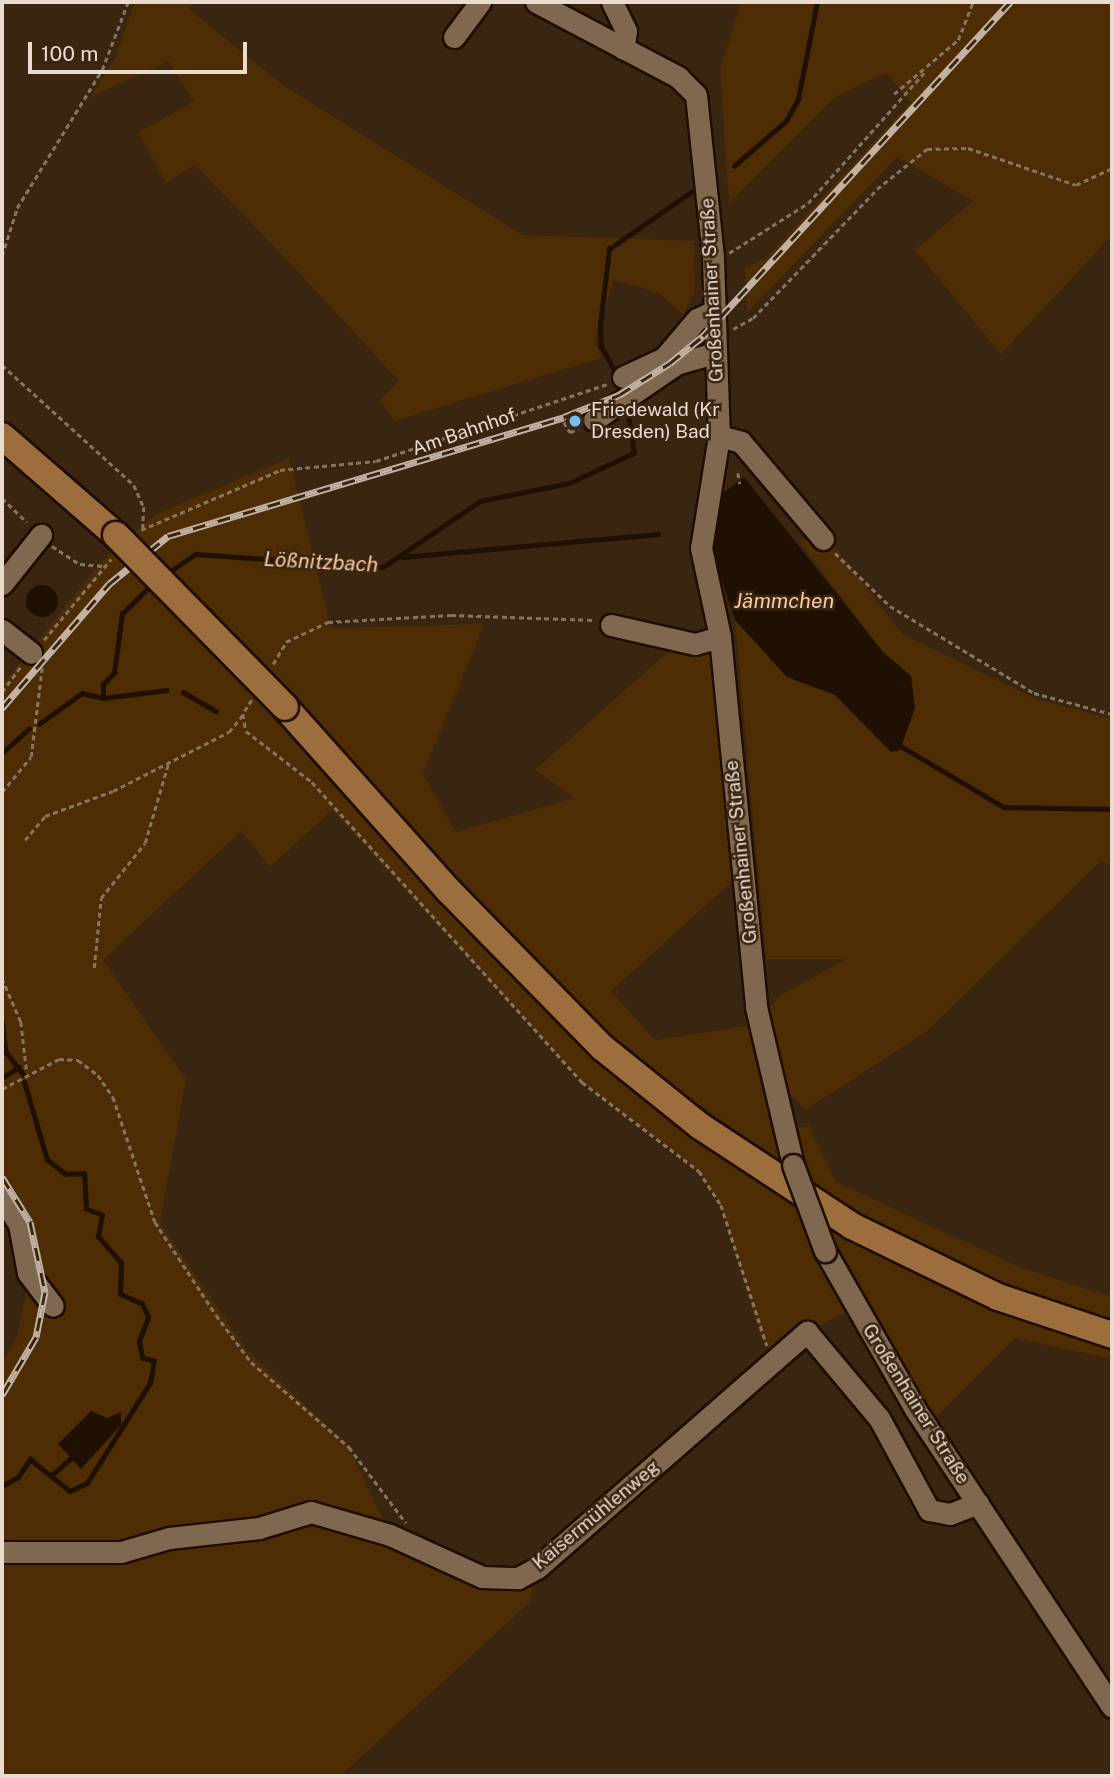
<!DOCTYPE html>
<meta charset="utf-8">
<style>
body{margin:0}
#map{position:relative;width:1114px;height:1778px;overflow:hidden;background:#392510;font-family:"Public Sans",sans-serif}
div>[style]{position:absolute}
.green>*{inset:0;background:#4e2c04}
.water>*{inset:0;background:#1f1002}
.round{border-radius:50%}
.stream>*{height:4.5px;margin:-2.25px;padding:0 2.25px;transform-origin:2.25px;border-radius:2.25px;background:#1f1002}
.path>*{height:2.5px;margin-top:-1.25px;transform-origin:0;background:repeating-linear-gradient(90deg,#857462 0 5px,transparent 0 8.5px)}
.roads{filter:drop-shadow(2px 0 #200d00) drop-shadow(-2px 0 #200d00) drop-shadow(0 2px #200d00) drop-shadow(0 -2px #200d00)}
.minor>*{height:21px;margin:-10.5px;padding:0 10.5px;transform-origin:10.5px;border-radius:10.5px;background:#7f6750}
.major>*{height:26px;margin:-13px;padding:0 13px;transform-origin:13px;border-radius:13px;background:#9c6d3d}
.rail>*{height:7px;margin-top:-3.5px;transform-origin:0;background:repeating-linear-gradient(90deg,#392510 0 13px,#c1b2a4 0 26px);box-sizing:border-box;border-block:2px solid #c1b2a4}
.bridges{filter:drop-shadow(2px 0 #200d00) drop-shadow(-2px 0 #200d00) drop-shadow(0 2px #200d00) drop-shadow(0 -2px #200d00)}
.minor-bridge>*{height:21px;margin:-10.5px;padding:0 10.5px;transform-origin:10.5px;border-radius:10.5px;background:#7f6750}
.major-bridge>*{height:26px;margin:-13px;padding:0 13px;transform-origin:13px;border-radius:13px;background:#9c6d3d}
.dots>*{width:19px;height:19px;translate:-50% -50%;box-sizing:border-box;border:4px solid #392510;border-radius:50%}
span{translate:-50% -50%;white-space:nowrap;text-align:center;line-height:1.15;-webkit-text-stroke:5px #392510;paint-order:stroke}
.street-label{font-size:19px;color:#e9dbcf}
.poi-label{font-size:19px;color:#e9dbcf}
.left{translate:0 -50%;text-align:left}
.water-label{font-size:21px;color:#f8cba3;font-style:italic}
.frame{position:absolute;inset:0;border:4px solid #e9dbcf;pointer-events:none}
.scale{position:absolute;left:28px;top:42px;width:219px;height:32px;box-sizing:border-box;border:4px solid #e9dbcf;border-top:0;padding-left:9px;font-size:21px;line-height:24px;white-space:nowrap;color:#e9dbcf;-webkit-text-stroke:5px #392510;paint-order:stroke}
</style>
<div id="map">
<div class="green">
<i style="clip-path:polygon(135px 2px,194px 2px,189px 9px,283px 85px,523px 235px,694px 241px,695px 291px,683px 315px,659px 293px,614px 280px,594px 340px,601px 358px,394px 421px,380px 400px,399px 381px,292px 265px,195px 165px,166px 183px,138px 132px,194px 102px,168px 61px,90px 98px,115px 58px)"></i>
<i style="clip-path:polygon(741px 2px,1112px 2px,1112px 235px,1001px 354px,915px 250px,973px 201px,897px 157px,747px 313px,745px 268px,767px 257px,911px 102px,886px 73px,834px 98px,729px 203px,720px 70px)"></i>
<i style="clip-path:polygon(289px 458px,331px 628px,484px 624px,423px 774px,456px 832px,574px 798px,535px 770px,670px 650px,711px 648px,735px 879px,611px 991px,655px 1040px,747px 1026px,773px 1132px,809px 1126px,836px 1182px,1022px 1268px,1112px 1297px,1112px 1324px,963px 1266px,829px 1196px,637px 1061px,443px 867px,415px 829px,376px 820px,554px 1012px,834px 1227px,1112px 1341px,1112px 1359px,1015px 1338px,935px 1418px,909px 1416px,845px 1313px,807px 1332px,774px 1359px,760px 1335px,721px 1205px,699px 1171px,582px 1082px,332px 810px,270px 867px,241px 831px,103px 960px,186px 1079px,160px 1223px,246px 1349px,349px 1447px,390px 1535px,465px 1571px,537px 1568px,529px 1603px,340px 1776px,2px 1776px,2px 1364px,17px 1336px,33px 1261px,2px 1201px,2px 685px,101px 562px,156px 514px)"></i>
<i style="clip-path:polygon(825px 534px,903px 635px,1037px 699px,1112px 719px,1112px 864px,1100px 862px,926px 1032px,805px 1110px,787px 1090px,767px 1010px,782px 994px,847px 959px,766px 959px,735px 620px,787px 677px,835px 695px,891px 751px,900px 750px,915px 708px,911px 676px,883px 652px,799px 541px)"></i>
</div>
<div class="water">
<i style="clip-path:polygon(744px 477px,883px 652px,911px 676px,915px 708px,900px 750px,891px 752px,835px 695px,787px 677px,735px 620px,712px 551px,723px 493px)"></i>
<i class="round" style="left:26px;top:585px;width:32px;height:32px"></i>
<i style="clip-path:polygon(91px 1411px,107px 1418px,121px 1412px,121px 1425px,81px 1469px,58px 1444px)"></i>
</div>
<div class="stream">
<i style="left:734px;top:166px;width:69px;rotate:-40.9deg"></i>
<i style="left:786px;top:121px;width:25px;rotate:-61deg"></i>
<i style="left:798px;top:99px;width:99px;rotate:-78.9deg"></i>
<i style="left:615px;top:372px;width:29px;rotate:-119deg"></i>
<i style="left:601px;top:347px;width:22px;rotate:-93deg"></i>
<i style="left:600px;top:325px;width:77px;rotate:-83.2deg"></i>
<i style="left:609px;top:249px;width:100px;rotate:-34.8deg"></i>
<i style="left:402px;top:557px;width:257px;rotate:-5.1deg"></i>
<i style="left:166px;top:574px;width:36px;rotate:-34deg"></i>
<i style="left:196px;top:554px;width:187px;rotate:4deg"></i>
<i style="left:383px;top:567px;width:117px;rotate:-34.2deg"></i>
<i style="left:480px;top:501px;width:91px;rotate:-11.4deg"></i>
<i style="left:569px;top:483px;width:72px;rotate:-24.8deg"></i>
<i style="left:634px;top:453px;width:47px;rotate:-98.7deg"></i>
<i style="left:183px;top:692px;width:38px;rotate:30deg"></i>
<i style="left:103px;top:698px;width:64px;rotate:-7.2deg"></i>
<i style="left:39px;top:724px;width:53px;rotate:-35.8deg"></i>
<i style="left:82px;top:693px;width:22px;rotate:13deg"></i>
<i style="left:103px;top:698px;width:14px;rotate:-90deg"></i>
<i style="left:103px;top:684px;width:16px;rotate:-45deg"></i>
<i style="left:114px;top:673px;width:60px;rotate:-82.3deg"></i>
<i style="left:122px;top:614px;width:44px;rotate:-45deg"></i>
<i style="left:899px;top:745px;width:122px;rotate:30.6deg"></i>
<i style="left:1004px;top:807px;width:108px;rotate:1.1deg"></i>
<i style="left:2px;top:753px;width:36px;rotate:-42deg"></i>
<i style="left:2px;top:1020px;width:32px;rotate:83deg"></i>
<i style="left:6px;top:1052px;width:28px;rotate:52deg"></i>
<i style="left:2px;top:1078px;width:20px;rotate:-33deg"></i>
<i style="left:51px;top:1476px;width:30px;rotate:-42deg"></i>
<i style="left:2px;top:1486px;width:18px;rotate:-29deg"></i>
<i style="left:18px;top:1477px;width:22px;rotate:-56deg"></i>
<i style="left:30px;top:1459px;width:51px;rotate:38.7deg"></i>
<i style="left:70px;top:1491px;width:19px;rotate:-25deg"></i>
<i style="left:87px;top:1483px;width:118px;rotate:-57.8deg"></i>
<i style="left:150px;top:1383px;width:22px;rotate:-80deg"></i>
<i style="left:154px;top:1361px;width:12px;rotate:-166deg"></i>
<i style="left:142px;top:1358px;width:17px;rotate:-100deg"></i>
<i style="left:139px;top:1341px;width:26px;rotate:-69deg"></i>
<i style="left:148px;top:1317px;width:14px;rotate:-115deg"></i>
<i style="left:142px;top:1304px;width:24px;rotate:-156deg"></i>
<i style="left:120px;top:1294px;width:31px;rotate:-88deg"></i>
<i style="left:121px;top:1263px;width:35px;rotate:-131deg"></i>
<i style="left:98px;top:1237px;width:22px;rotate:-80deg"></i>
<i style="left:102px;top:1215px;width:17px;rotate:-159deg"></i>
<i style="left:86px;top:1209px;width:35px;rotate:-93deg"></i>
<i style="left:84px;top:1174px;width:19px;rotate:180deg"></i>
<i style="left:65px;top:1174px;width:23px;rotate:-142deg"></i>
<i style="left:47px;top:1160px;width:81px;rotate:-106.4deg"></i>
</div>
<div class="path">
<i style="left:894px;top:94px;width:84px;rotate:-40.2deg"></i>
<i style="left:958px;top:40px;width:41px;rotate:-68.5deg"></i>
<i style="left:729px;top:253px;width:93px;rotate:-32.3deg"></i>
<i style="left:808px;top:203px;width:174px;rotate:-48.3deg"></i>
<i style="left:2px;top:256px;width:50px;rotate:-72.6deg"></i>
<i style="left:17px;top:208px;width:162px;rotate:-58.4deg"></i>
<i style="left:102px;top:70px;width:73px;rotate:-69.1deg"></i>
<i style="left:733px;top:329px;width:23px;rotate:-29deg"></i>
<i style="left:753px;top:318px;width:179px;rotate:-46.1deg"></i>
<i style="left:877px;top:189px;width:64px;rotate:-38.7deg"></i>
<i style="left:927px;top:149px;width:41px;rotate:-1.4deg"></i>
<i style="left:968px;top:148px;width:114px;rotate:18.9deg"></i>
<i style="left:1076px;top:185px;width:40px;rotate:-25deg"></i>
<i style="left:2px;top:365px;width:178px;rotate:42.3deg"></i>
<i style="left:134px;top:485px;width:24px;rotate:66deg"></i>
<i style="left:144px;top:507px;width:21px;rotate:93deg"></i>
<i style="left:564px;top:422px;width:12px;rotate:59deg"></i>
<i style="left:570px;top:432px;width:9px;rotate:-21deg"></i>
<i style="left:738px;top:473px;width:11px;rotate:80deg"></i>
<i style="left:2px;top:498px;width:35px;rotate:44deg"></i>
<i style="left:141px;top:530px;width:151px;rotate:-23.3deg"></i>
<i style="left:280px;top:470px;width:96px;rotate:-5.4deg"></i>
<i style="left:376px;top:461px;width:243px;rotate:-18.4deg"></i>
<i style="left:52px;top:546px;width:33px;rotate:33deg"></i>
<i style="left:80px;top:564px;width:23px;rotate:5deg"></i>
<i style="left:835px;top:553px;width:76px;rotate:43.9deg"></i>
<i style="left:890px;top:606px;width:168px;rotate:31.1deg"></i>
<i style="left:1034px;top:693px;width:81px;rotate:15.1deg"></i>
<i style="left:44px;top:640px;width:105px;rotate:-50.4deg"></i>
<i style="left:273px;top:664px;width:26px;rotate:-59deg"></i>
<i style="left:286px;top:642px;width:47px;rotate:-25.5deg"></i>
<i style="left:328px;top:622px;width:123px;rotate:-3.3deg"></i>
<i style="left:451px;top:615px;width:143px;rotate:2deg"></i>
<i style="left:2px;top:692px;width:32px;rotate:-54deg"></i>
<i style="left:252px;top:700px;width:17px;rotate:123deg"></i>
<i style="left:243px;top:714px;width:17px;rotate:80deg"></i>
<i style="left:246px;top:731px;width:83px;rotate:37.7deg"></i>
<i style="left:312px;top:782px;width:404px;rotate:48deg"></i>
<i style="left:582px;top:1082px;width:147px;rotate:37.3deg"></i>
<i style="left:699px;top:1171px;width:40px;rotate:57.1deg"></i>
<i style="left:721px;top:1205px;width:148px;rotate:71.9deg"></i>
<i style="left:2px;top:792px;width:45px;rotate:-50.4deg"></i>
<i style="left:31px;top:757px;width:91px;rotate:-83deg"></i>
<i style="left:25px;top:840px;width:31px;rotate:-50deg"></i>
<i style="left:45px;top:816px;width:72px;rotate:-20.2deg"></i>
<i style="left:113px;top:791px;width:130px;rotate:-27deg"></i>
<i style="left:229px;top:732px;width:22px;rotate:-51deg"></i>
<i style="left:94px;top:968px;width:70px;rotate:-84.3deg"></i>
<i style="left:101px;top:898px;width:70px;rotate:-51.3deg"></i>
<i style="left:145px;top:843px;width:85px;rotate:-73.7deg"></i>
<i style="left:2px;top:978px;width:48px;rotate:66.6deg"></i>
<i style="left:21px;top:1022px;width:51px;rotate:83.3deg"></i>
<i style="left:2px;top:1089px;width:64px;rotate:-27.8deg"></i>
<i style="left:59px;top:1059px;width:19px;rotate:3deg"></i>
<i style="left:78px;top:1060px;width:25px;rotate:37deg"></i>
<i style="left:98px;top:1075px;width:27px;rotate:56deg"></i>
<i style="left:113px;top:1097px;width:132px;rotate:71.4deg"></i>
<i style="left:155px;top:1222px;width:111px;rotate:56.7deg"></i>
<i style="left:216px;top:1315px;width:59px;rotate:53.3deg"></i>
<i style="left:251px;top:1362px;width:130px;rotate:40.9deg"></i>
<i style="left:349px;top:1447px;width:95px;rotate:53.1deg"></i>
</div>
<div class="roads">
<div class="minor">
<i style="left:536px;top:2px;width:161px;rotate:27.8deg"></i>
<i style="left:678px;top:77px;width:25px;rotate:45deg"></i>
<i style="left:696px;top:95px;width:164px;rotate:84deg"></i>
<i style="left:713px;top:258px;width:178px;rotate:88.1deg"></i>
<i style="left:719px;top:436px;width:113px;rotate:99.1deg"></i>
<i style="left:701px;top:548px;width:91px;rotate:77.9deg"></i>
<i style="left:720px;top:637px;width:372px;rotate:84.4deg"></i>
<i style="left:756px;top:1007px;width:162px;rotate:76.8deg"></i>
<i style="left:612px;top:2px;width:32px;rotate:64deg"></i>
<i style="left:626px;top:31px;width:18px;rotate:99deg"></i>
<i style="left:454px;top:37px;width:44px;rotate:-53.4deg"></i>
<i style="left:623px;top:377px;width:45px;rotate:-24.9deg"></i>
<i style="left:664px;top:358px;width:51px;rotate:-49.8deg"></i>
<i style="left:697px;top:319px;width:17px;rotate:-25deg"></i>
<i style="left:594px;top:420px;width:99px;rotate:-34.3deg"></i>
<i style="left:676px;top:364px;width:40px;rotate:-16deg"></i>
<i style="left:719px;top:436px;width:23px;rotate:15deg"></i>
<i style="left:741px;top:442px;width:127px;rotate:49.8deg"></i>
<i style="left:2px;top:584px;width:63px;rotate:-51.5deg"></i>
<i style="left:611px;top:625px;width:86px;rotate:12.7deg"></i>
<i style="left:695px;top:644px;width:26px;rotate:-16deg"></i>
<i style="left:2px;top:630px;width:37px;rotate:38deg"></i>
<i style="left:2px;top:1198px;width:31px;rotate:57deg"></i>
<i style="left:19px;top:1224px;width:50px;rotate:79.6deg"></i>
<i style="left:28px;top:1273px;width:41px;rotate:52.9deg"></i>
<i style="left:825px;top:1251px;width:182px;rotate:60.3deg"></i>
<i style="left:915px;top:1409px;width:357px;rotate:56.5deg"></i>
<i style="left:2px;top:1552px;width:119px"></i>
<i style="left:121px;top:1552px;width:50px;rotate:-16.3deg"></i>
<i style="left:169px;top:1538px;width:91px;rotate:-6.3deg"></i>
<i style="left:259px;top:1528px;width:54px;rotate:-17.1deg"></i>
<i style="left:311px;top:1512px;width:82px;rotate:16.2deg"></i>
<i style="left:390px;top:1535px;width:101px;rotate:24.5deg"></i>
<i style="left:482px;top:1577px;width:36px;rotate:2deg"></i>
<i style="left:518px;top:1578px;width:21px;rotate:-28deg"></i>
<i style="left:537px;top:1568px;width:359px;rotate:-41.2deg"></i>
<i style="left:807px;top:1332px;width:112px;rotate:50.1deg"></i>
<i style="left:879px;top:1418px;width:105px;rotate:61.5deg"></i>
<i style="left:929px;top:1510px;width:21px;rotate:11deg"></i>
<i style="left:950px;top:1514px;width:30px;rotate:-21deg"></i>
</div>
<div class="major">
<i style="left:2px;top:436px;width:151px;rotate:41deg"></i>
<i style="left:285px;top:707px;width:246px;rotate:48.3deg"></i>
<i style="left:449px;top:891px;width:220px;rotate:45.6deg"></i>
<i style="left:603px;top:1048px;width:124px;rotate:38.8deg"></i>
<i style="left:700px;top:1126px;width:182px;rotate:33.3deg"></i>
<i style="left:852px;top:1226px;width:162px;rotate:25.9deg"></i>
<i style="left:998px;top:1297px;width:120px;rotate:18.4deg"></i>
</div>
</div>
<div class="rail">
<i style="left:2px;top:708px;width:164px;rotate:-49.2deg"></i>
<i style="left:109px;top:584px;width:76px;rotate:-39.1deg"></i>
<i style="left:168px;top:536px;width:413px;rotate:-16.7deg"></i>
<i style="left:564px;top:417px;width:59px;rotate:-21.8deg"></i>
<i style="left:619px;top:395px;width:60px;rotate:-32.1deg"></i>
<i style="left:670px;top:363px;width:43px;rotate:-39.3deg"></i>
<i style="left:703px;top:336px;width:454px;rotate:-47.4deg"></i>
<i style="left:2px;top:1177px;width:53px;rotate:58.1deg"></i>
<i style="left:30px;top:1222px;width:72px;rotate:77.9deg"></i>
<i style="left:45px;top:1292px;width:46px;rotate:101.3deg"></i>
<i style="left:36px;top:1337px;width:67px;rotate:120.4deg"></i>
</div>
<div class="bridges">
<div class="minor-bridge">
<i style="left:793px;top:1165px;width:92px;rotate:69.6deg"></i>
</div>
<div class="major-bridge">
<i style="left:116px;top:535px;width:241px;rotate:45.5deg"></i>
</div>
</div>
<div class="dots">
<i style="left:575px;top:421px;background:#71c1f5"></i>
</div>
<div class="street-label">
<span style="left:712px;top:290px;rotate:-93deg">Großenhainer Straße</span>
<span style="left:464px;top:432px;rotate:-19deg">Am Bahnhof</span>
<span style="left:741px;top:852px;rotate:-96deg">Großenhainer Straße</span>
<span style="left:916px;top:1404px;rotate:58deg">Großenhainer Straße</span>
<span style="left:596px;top:1515px;rotate:-40deg">Kaisermühlenweg</span>
</div>
<div class="poi-label">
<span class="left" style="left:591px;top:421px">Friedewald (Kr<br>Dresden) Bad</span>
</div>
<div class="water-label">
<span style="left:321px;top:562px;rotate:3deg">Lößnitzbach</span>
<span style="left:784px;top:601px">Jämmchen</span>
</div>
<div class="frame"></div>
<div class="scale">100 m</div>
</div>
